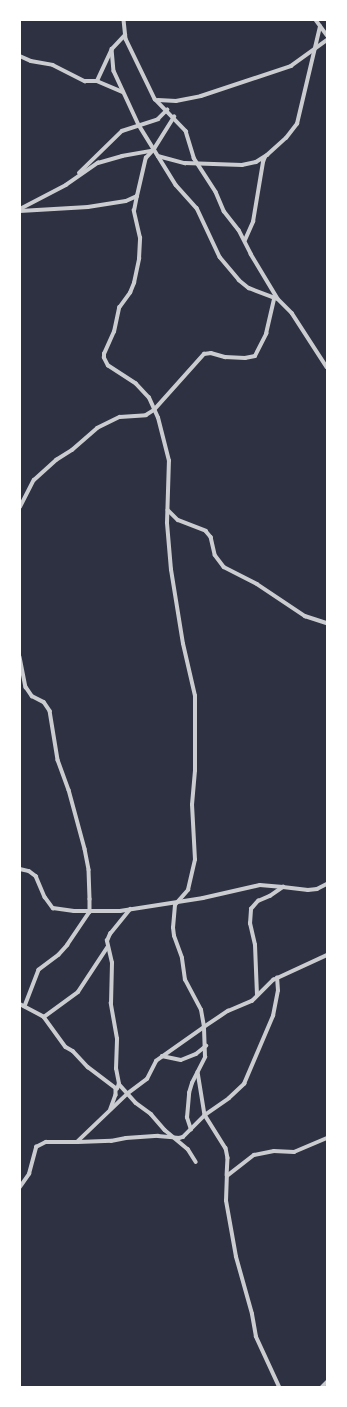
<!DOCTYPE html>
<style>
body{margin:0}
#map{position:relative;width:347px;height:1407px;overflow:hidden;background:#2d3142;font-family:"IBM Plex Sans",sans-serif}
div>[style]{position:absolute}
.minor>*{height:3.5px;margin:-1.75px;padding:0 1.75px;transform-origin:1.75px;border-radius:1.75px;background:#caccd0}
span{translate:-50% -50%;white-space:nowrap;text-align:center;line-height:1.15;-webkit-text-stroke:3px #fff;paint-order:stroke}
.frame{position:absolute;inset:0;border:21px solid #fff;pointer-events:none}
</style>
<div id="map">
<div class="minor">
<i style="left:124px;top:20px;width:19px;rotate:84deg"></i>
<i style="left:126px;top:39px;width:67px;rotate:64.2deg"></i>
<i style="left:155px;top:99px;width:45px;rotate:45.9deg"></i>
<i style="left:186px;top:131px;width:28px;rotate:73deg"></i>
<i style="left:194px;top:158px;width:40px;rotate:57.1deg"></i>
<i style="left:216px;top:192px;width:21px;rotate:67deg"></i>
<i style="left:224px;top:211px;width:24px;rotate:52deg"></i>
<i style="left:239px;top:230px;width:27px;rotate:63deg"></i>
<i style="left:251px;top:254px;width:52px;rotate:59deg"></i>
<i style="left:278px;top:299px;width:20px;rotate:45deg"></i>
<i style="left:292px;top:313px;width:64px;rotate:57.1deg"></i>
<i style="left:316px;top:20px;width:19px;rotate:54deg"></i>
<i style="left:112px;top:49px;width:22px;rotate:85deg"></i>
<i style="left:114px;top:71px;width:60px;rotate:65.2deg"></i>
<i style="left:139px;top:125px;width:70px;rotate:58.3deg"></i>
<i style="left:176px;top:185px;width:31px;rotate:48deg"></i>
<i style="left:197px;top:208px;width:54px;rotate:64.9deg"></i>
<i style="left:220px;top:257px;width:30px;rotate:50deg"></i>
<i style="left:239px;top:280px;width:13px;rotate:39deg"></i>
<i style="left:249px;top:288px;width:28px;rotate:21deg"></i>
<i style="left:20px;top:56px;width:12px;rotate:24deg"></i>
<i style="left:31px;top:61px;width:22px;rotate:10deg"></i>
<i style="left:53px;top:65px;width:36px;rotate:27deg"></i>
<i style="left:85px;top:81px;width:12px"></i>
<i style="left:97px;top:81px;width:35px;rotate:-65deg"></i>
<i style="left:112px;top:49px;width:19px;rotate:-47deg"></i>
<i style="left:97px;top:81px;width:28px;rotate:23deg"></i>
<i style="left:158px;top:100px;width:18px;rotate:3deg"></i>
<i style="left:176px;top:101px;width:25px;rotate:-11deg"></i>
<i style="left:201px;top:96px;width:95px;rotate:-18.4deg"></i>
<i style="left:291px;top:66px;width:44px;rotate:-35.8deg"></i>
<i style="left:158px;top:156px;width:28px;rotate:15deg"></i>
<i style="left:185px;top:163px;width:57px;rotate:2deg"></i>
<i style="left:242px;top:165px;width:14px;rotate:-12deg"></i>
<i style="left:256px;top:162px;width:13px;rotate:-32deg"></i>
<i style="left:267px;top:155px;width:25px;rotate:-42deg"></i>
<i style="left:286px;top:138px;width:18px;rotate:-52deg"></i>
<i style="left:297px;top:124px;width:100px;rotate:-76.7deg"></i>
<i style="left:79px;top:173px;width:60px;rotate:-44.3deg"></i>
<i style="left:122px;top:131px;width:38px;rotate:-18deg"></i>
<i style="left:158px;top:119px;width:13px;rotate:-45deg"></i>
<i style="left:20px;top:209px;width:52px;rotate:-27.6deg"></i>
<i style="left:66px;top:185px;width:39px;rotate:-35deg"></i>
<i style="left:98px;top:163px;width:25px;rotate:-16deg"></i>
<i style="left:122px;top:156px;width:29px;rotate:-10deg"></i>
<i style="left:20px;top:211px;width:68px;rotate:-3.4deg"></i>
<i style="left:88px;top:207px;width:38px;rotate:-9deg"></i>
<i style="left:126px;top:201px;width:12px;rotate:-24deg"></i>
<i style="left:137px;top:196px;width:39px;rotate:-77deg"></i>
<i style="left:146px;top:158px;width:12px;rotate:-48deg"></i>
<i style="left:154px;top:149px;width:38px;rotate:-58deg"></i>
<i style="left:245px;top:240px;width:20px;rotate:-66deg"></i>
<i style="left:253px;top:222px;width:61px;rotate:-80.5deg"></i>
<i style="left:263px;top:162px;width:5px;rotate:-68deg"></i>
<i style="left:20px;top:507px;width:30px;rotate:-63deg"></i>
<i style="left:34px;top:480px;width:30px;rotate:-42deg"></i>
<i style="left:56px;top:460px;width:19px;rotate:-32deg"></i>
<i style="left:72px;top:450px;width:33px;rotate:-41deg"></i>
<i style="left:97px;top:428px;width:25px;rotate:-26deg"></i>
<i style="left:120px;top:417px;width:26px;rotate:-4deg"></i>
<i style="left:146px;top:415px;width:9px;rotate:-32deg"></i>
<i style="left:154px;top:410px;width:75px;rotate:-48.2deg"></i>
<i style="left:204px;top:354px;width:7px;rotate:-8deg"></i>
<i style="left:211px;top:353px;width:15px;rotate:16deg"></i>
<i style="left:225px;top:357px;width:20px;rotate:3deg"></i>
<i style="left:245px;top:358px;width:10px;rotate:-11deg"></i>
<i style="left:255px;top:356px;width:25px;rotate:-63deg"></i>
<i style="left:266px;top:334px;width:37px;rotate:-77deg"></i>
<i style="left:168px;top:510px;width:14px;rotate:45deg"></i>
<i style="left:178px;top:520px;width:30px;rotate:21deg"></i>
<i style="left:206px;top:531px;width:8px;rotate:50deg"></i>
<i style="left:211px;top:537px;width:18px;rotate:77deg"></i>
<i style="left:215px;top:555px;width:15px;rotate:53deg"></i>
<i style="left:224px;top:567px;width:37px;rotate:27deg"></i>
<i style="left:257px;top:584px;width:58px;rotate:33.7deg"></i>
<i style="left:305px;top:616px;width:23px;rotate:18deg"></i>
<i style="left:20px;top:657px;width:31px;rotate:79deg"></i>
<i style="left:26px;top:687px;width:11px;rotate:56deg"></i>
<i style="left:32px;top:696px;width:13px;rotate:27deg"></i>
<i style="left:44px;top:702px;width:11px;rotate:56deg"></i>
<i style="left:50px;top:711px;width:50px;rotate:80.7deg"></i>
<i style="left:58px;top:760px;width:32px;rotate:70deg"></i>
<i style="left:69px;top:790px;width:61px;rotate:74.8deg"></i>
<i style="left:85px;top:849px;width:21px;rotate:79deg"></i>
<i style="left:89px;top:870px;width:29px;rotate:88deg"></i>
<i style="left:90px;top:899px;width:13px;rotate:90deg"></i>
<i style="left:90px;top:912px;width:40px;rotate:124deg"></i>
<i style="left:68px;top:945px;width:13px;rotate:132deg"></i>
<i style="left:59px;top:955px;width:25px;rotate:143deg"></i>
<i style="left:39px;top:970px;width:39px;rotate:111deg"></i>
<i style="left:20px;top:869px;width:9px;rotate:13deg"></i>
<i style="left:29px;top:871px;width:9px;rotate:36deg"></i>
<i style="left:36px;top:876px;width:23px;rotate:67deg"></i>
<i style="left:45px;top:897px;width:14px;rotate:54deg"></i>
<i style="left:53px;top:908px;width:21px;rotate:8deg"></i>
<i style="left:74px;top:911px;width:46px"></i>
<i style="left:120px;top:911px;width:84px;rotate:-8.9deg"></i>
<i style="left:203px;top:898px;width:58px;rotate:-12.8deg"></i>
<i style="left:260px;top:885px;width:23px;rotate:5deg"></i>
<i style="left:257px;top:995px;width:50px;rotate:-92.3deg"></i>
<i style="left:255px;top:945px;width:22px;rotate:-103deg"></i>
<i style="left:250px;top:924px;width:15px;rotate:-86deg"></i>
<i style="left:251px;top:909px;width:11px;rotate:-49deg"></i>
<i style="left:258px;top:901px;width:13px;rotate:-23deg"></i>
<i style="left:270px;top:896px;width:16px;rotate:-35deg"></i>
<i style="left:283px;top:887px;width:25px;rotate:7deg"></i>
<i style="left:308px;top:890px;width:9px;rotate:-6deg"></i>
<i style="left:317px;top:889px;width:11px;rotate:-27deg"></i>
<i style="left:20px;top:1004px;width:27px;rotate:28deg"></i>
<i style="left:44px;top:1017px;width:37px;rotate:54deg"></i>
<i style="left:66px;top:1047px;width:8px;rotate:30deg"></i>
<i style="left:73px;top:1051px;width:22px;rotate:47deg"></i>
<i style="left:88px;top:1067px;width:35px;rotate:37deg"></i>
<i style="left:116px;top:1088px;width:7px;rotate:90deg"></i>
<i style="left:116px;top:1095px;width:15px;rotate:110deg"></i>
<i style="left:44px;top:1017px;width:42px;rotate:-36.3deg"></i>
<i style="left:78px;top:992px;width:53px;rotate:-56.6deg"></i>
<i style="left:162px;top:1056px;width:19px;rotate:12deg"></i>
<i style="left:181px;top:1060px;width:16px;rotate:-22deg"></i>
<i style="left:196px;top:1054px;width:13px;rotate:-39deg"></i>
<i style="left:198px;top:1072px;width:44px;rotate:80.8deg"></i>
<i style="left:205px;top:1115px;width:39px;rotate:58deg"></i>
<i style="left:226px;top:1148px;width:10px;rotate:79deg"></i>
<i style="left:228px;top:1158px;width:17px;rotate:93deg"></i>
<i style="left:119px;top:1084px;width:25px;rotate:48deg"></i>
<i style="left:136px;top:1103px;width:19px;rotate:36deg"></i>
<i style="left:151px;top:1114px;width:21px;rotate:49deg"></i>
<i style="left:165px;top:1130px;width:30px;rotate:40deg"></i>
<i style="left:188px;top:1149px;width:15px;rotate:58deg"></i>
<i style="left:117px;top:1089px;width:5px;rotate:-68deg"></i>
<i style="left:119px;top:1084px;width:15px;rotate:-101deg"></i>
<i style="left:116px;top:1069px;width:30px;rotate:-88deg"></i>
<i style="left:117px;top:1039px;width:36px;rotate:-100deg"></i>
<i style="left:111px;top:1004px;width:41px;rotate:-88.6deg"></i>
<i style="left:112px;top:963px;width:23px;rotate:-103deg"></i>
<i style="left:107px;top:941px;width:8px;rotate:-67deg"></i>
<i style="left:110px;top:934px;width:32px;rotate:-51deg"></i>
<i style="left:191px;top:1130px;width:13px;rotate:-108deg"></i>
<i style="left:187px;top:1118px;width:25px;rotate:-85deg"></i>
<i style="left:189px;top:1093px;width:10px;rotate:-73deg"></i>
<i style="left:192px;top:1083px;width:29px;rotate:-63deg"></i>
<i style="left:205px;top:1057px;width:30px;rotate:-92deg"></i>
<i style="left:204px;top:1027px;width:29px;rotate:-34deg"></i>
<i style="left:228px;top:1011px;width:26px;rotate:-23deg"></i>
<i style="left:252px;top:1001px;width:30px;rotate:-45deg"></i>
<i style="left:273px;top:980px;width:60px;rotate:-24.8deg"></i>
<i style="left:78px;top:1142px;width:33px;rotate:-2deg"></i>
<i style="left:111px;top:1141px;width:15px;rotate:-11deg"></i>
<i style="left:126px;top:1138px;width:32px;rotate:-4deg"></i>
<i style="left:158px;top:1136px;width:21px;rotate:5deg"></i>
<i style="left:179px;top:1138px;width:4px;rotate:-14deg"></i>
<i style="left:183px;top:1137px;width:31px;rotate:-45deg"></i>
<i style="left:205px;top:1115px;width:29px;rotate:-35deg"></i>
<i style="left:229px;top:1098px;width:21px;rotate:-43deg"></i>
<i style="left:244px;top:1084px;width:74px;rotate:-66.9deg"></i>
<i style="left:273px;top:1016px;width:25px;rotate:-79deg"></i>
<i style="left:278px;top:991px;width:13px;rotate:-94deg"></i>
<i style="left:20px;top:1187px;width:16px;rotate:-55deg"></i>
<i style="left:29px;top:1174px;width:28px;rotate:-75deg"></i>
<i style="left:36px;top:1147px;width:11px;rotate:-27deg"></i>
<i style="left:46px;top:1142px;width:31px"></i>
<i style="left:77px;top:1142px;width:69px;rotate:-43.8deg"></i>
<i style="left:127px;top:1094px;width:25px;rotate:-37deg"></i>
<i style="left:147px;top:1079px;width:20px;rotate:-63deg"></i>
<i style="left:156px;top:1061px;width:59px;rotate:-35.3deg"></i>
<i style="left:204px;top:1027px;width:17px;rotate:-100deg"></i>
<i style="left:201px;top:1010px;width:34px;rotate:-118deg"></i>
<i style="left:185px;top:980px;width:22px;rotate:-98deg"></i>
<i style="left:182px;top:958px;width:23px;rotate:-110deg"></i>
<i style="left:174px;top:936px;width:8px;rotate:-97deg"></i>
<i style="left:173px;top:928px;width:23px;rotate:-85deg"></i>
<i style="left:175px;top:905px;width:20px;rotate:-49deg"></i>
<i style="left:188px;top:890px;width:31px;rotate:-77deg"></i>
<i style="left:195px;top:860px;width:55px;rotate:-93.1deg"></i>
<i style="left:192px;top:805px;width:34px;rotate:-85deg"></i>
<i style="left:195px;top:771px;width:75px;rotate:-90deg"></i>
<i style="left:195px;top:696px;width:53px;rotate:-103deg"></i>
<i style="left:183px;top:644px;width:75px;rotate:-99.2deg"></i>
<i style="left:171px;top:570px;width:47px;rotate:-94.9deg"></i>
<i style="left:167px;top:523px;width:62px;rotate:-88.2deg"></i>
<i style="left:169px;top:461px;width:44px;rotate:-104.3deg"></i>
<i style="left:158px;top:418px;width:22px;rotate:-114deg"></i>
<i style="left:149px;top:398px;width:19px;rotate:-133deg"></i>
<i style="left:136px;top:384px;width:33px;rotate:-147deg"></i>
<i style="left:108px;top:366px;width:9px;rotate:-117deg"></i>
<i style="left:104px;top:358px;width:4px;rotate:-90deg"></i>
<i style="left:104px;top:354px;width:24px;rotate:-66deg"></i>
<i style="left:114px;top:332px;width:25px;rotate:-78deg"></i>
<i style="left:119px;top:308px;width:19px;rotate:-54deg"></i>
<i style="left:130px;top:293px;width:11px;rotate:-68deg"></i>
<i style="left:134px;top:283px;width:25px;rotate:-78deg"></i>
<i style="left:139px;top:259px;width:21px;rotate:-87deg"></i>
<i style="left:140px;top:238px;width:28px;rotate:-103deg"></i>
<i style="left:134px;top:211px;width:15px;rotate:-79deg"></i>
<i style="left:279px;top:1387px;width:55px;rotate:-114.7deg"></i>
<i style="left:256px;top:1337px;width:23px;rotate:-100deg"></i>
<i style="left:252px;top:1314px;width:59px;rotate:-105.7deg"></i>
<i style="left:236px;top:1257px;width:57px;rotate:-100.1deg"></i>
<i style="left:226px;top:1201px;width:25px;rotate:-88deg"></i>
<i style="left:227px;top:1176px;width:34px;rotate:-38deg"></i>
<i style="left:254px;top:1155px;width:20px;rotate:-11deg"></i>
<i style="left:274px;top:1151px;width:20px;rotate:3deg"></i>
<i style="left:294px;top:1152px;width:36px;rotate:-23deg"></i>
<i style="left:322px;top:1387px;width:7px;rotate:-45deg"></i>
</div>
<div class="frame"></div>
</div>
